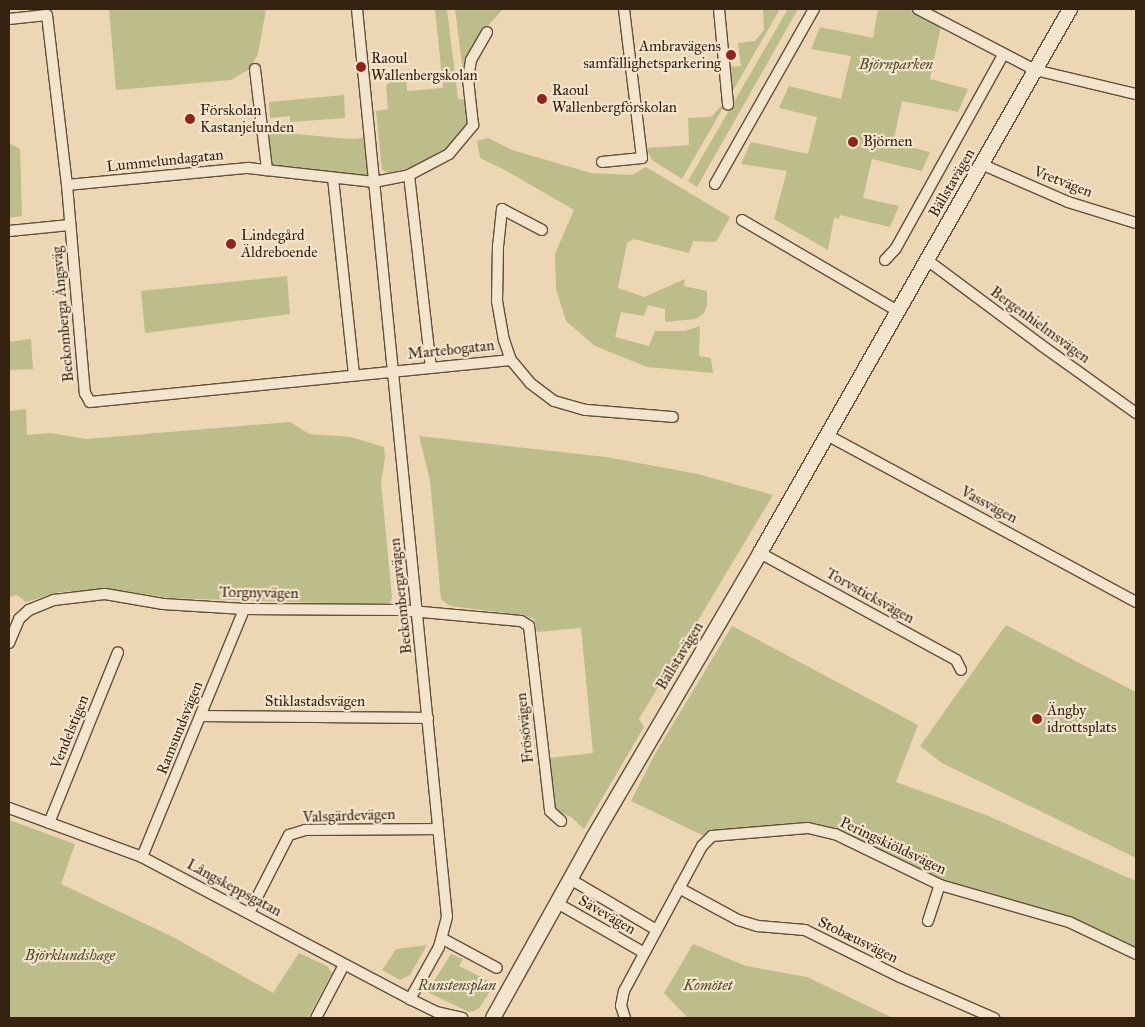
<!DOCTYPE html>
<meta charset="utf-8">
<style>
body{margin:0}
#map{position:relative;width:1145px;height:1027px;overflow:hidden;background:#edd6b3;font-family:"IM FELL Great Primer",serif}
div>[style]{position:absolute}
.green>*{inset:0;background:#bcbd8a}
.roads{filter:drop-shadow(1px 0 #634f39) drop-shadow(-1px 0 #634f39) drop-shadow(0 1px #634f39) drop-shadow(0 -1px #634f39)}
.street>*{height:10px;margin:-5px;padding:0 5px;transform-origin:5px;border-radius:5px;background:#f3e4ce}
.secondary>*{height:14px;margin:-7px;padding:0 7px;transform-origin:7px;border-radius:7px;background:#f3e4ce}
.dots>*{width:14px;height:14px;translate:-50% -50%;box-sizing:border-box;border:2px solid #f3e4ce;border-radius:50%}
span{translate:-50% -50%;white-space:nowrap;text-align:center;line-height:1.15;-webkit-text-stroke:4.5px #f3e4ce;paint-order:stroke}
.poi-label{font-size:15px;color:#352210}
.right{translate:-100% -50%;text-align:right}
.left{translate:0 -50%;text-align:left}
.park-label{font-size:15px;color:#57492e;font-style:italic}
.street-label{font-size:15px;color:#352210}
.frame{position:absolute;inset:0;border:10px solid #352210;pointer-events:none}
</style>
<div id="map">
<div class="green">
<i style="clip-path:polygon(109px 9px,266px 9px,258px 54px,250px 69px,231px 80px,116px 90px)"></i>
<i style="clip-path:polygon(435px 9px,447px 9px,458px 99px,466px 99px,468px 124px,446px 149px,417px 166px,388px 173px,382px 170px,376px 111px,388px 109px,386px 86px,397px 73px,406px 73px,407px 91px,443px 88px)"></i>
<i style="clip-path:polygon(455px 9px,503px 9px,485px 29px,464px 80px)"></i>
<i style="clip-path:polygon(763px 9px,780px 9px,682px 179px,652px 160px,646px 148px,689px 145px,688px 118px,711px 117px,722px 105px,725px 99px,724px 67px,741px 66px,738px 43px,755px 41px,764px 30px)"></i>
<i style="clip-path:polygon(788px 9px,798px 9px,697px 187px,688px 181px)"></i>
<i style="clip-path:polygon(878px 9px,908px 9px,941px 26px,930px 79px,968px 89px,958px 112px,902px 101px,893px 143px,930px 152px,922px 171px,872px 159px,863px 198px,899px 206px,890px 227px,840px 215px,839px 219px,834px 218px,828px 250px,774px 219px,787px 171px,741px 164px,751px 142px,808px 154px,817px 117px,779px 108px,789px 86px,841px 99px,851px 56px,811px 49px,820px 27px,873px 38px)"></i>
<i style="clip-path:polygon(344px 95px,345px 118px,290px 122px,290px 116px,270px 118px,269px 102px)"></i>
<i style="clip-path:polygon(266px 123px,297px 134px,348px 139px,364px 138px,369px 174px,363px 177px,271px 165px)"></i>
<i style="clip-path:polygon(488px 138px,512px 150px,591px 173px,632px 175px,646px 167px,730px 217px,716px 242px,693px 241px,689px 253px,634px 239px,627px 243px,618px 288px,644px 297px,685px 279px,684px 286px,707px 291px,707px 305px,704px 313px,696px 319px,665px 322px,665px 309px,648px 305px,644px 316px,621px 312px,615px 337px,649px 346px,655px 331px,685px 331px,700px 326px,699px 356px,711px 358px,713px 373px,647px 367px,595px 346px,566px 321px,556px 289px,555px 254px,574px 210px,505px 170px,480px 158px,477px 141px)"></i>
<i style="clip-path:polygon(9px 143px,20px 149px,22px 216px,9px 218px)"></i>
<i style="clip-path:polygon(287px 276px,290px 314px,145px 333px,141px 291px)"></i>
<i style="clip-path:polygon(31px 339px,33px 369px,9px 370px,9px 342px)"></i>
<i style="clip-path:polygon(26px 409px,27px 435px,51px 433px,86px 439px,290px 422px,309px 434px,351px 437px,384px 447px,385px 458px,381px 482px,392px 597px,389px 605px,170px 598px,110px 589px,59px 592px,26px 602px,17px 595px,9px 597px,9px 411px)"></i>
<i style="clip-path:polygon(419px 436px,606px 457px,698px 474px,773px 495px,639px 719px,644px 727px,584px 829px,571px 817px,554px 810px,549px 758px,593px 753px,581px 628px,537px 632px,534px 619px,522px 615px,450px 606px,441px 599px,430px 480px)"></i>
<i style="clip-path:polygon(1006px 625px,1136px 692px,1136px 858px,942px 763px,920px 746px)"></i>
<i style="clip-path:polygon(732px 626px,918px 725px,896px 782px,986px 815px,1136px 881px,1136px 950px,944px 882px,824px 825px,775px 825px,702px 835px,631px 801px,655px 754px)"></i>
<i style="clip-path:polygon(9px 820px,75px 844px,61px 884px,173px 937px,273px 993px,299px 953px,327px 966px,332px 973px,308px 1018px,9px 1018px)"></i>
<i style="clip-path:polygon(693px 944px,746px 966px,807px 977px,893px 1018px,688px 1018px,664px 993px)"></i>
<i style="clip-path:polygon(427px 945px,410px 975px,400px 980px,382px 970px,396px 949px)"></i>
<i style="clip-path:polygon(451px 954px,463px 959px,459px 966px,489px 981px,494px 986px,479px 1008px,474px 1011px,469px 1012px,427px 992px)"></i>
</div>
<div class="roads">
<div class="street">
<i style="left:357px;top:9px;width:912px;rotate:84.34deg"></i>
<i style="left:447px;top:917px;width:31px;rotate:105deg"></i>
<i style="left:439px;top:947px;width:60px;rotate:119.1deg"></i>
<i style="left:719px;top:9px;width:96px;rotate:84.6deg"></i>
<i style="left:918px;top:9px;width:132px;rotate:27.5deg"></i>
<i style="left:1035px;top:70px;width:104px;rotate:13.4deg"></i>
<i style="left:9px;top:19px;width:38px;rotate:-6deg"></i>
<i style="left:47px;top:15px;width:171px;rotate:83.3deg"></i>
<i style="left:67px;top:185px;width:209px;rotate:85.1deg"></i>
<i style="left:85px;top:393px;width:10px;rotate:61deg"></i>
<i style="left:90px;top:402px;width:423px;rotate:-5.7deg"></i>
<i style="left:255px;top:69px;width:102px;rotate:83.2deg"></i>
<i style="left:602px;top:162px;width:40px;rotate:-5.7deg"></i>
<i style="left:642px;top:158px;width:150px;rotate:-96.9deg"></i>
<i style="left:981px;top:164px;width:95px;rotate:23.6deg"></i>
<i style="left:1068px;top:202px;width:71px;rotate:17.2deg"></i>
<i style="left:409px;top:175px;width:194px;rotate:83.5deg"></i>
<i style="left:333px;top:178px;width:198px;rotate:83.9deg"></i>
<i style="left:715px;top:184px;width:201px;rotate:-60.5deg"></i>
<i style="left:67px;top:185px;width:182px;rotate:-5.4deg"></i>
<i style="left:248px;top:168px;width:127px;rotate:6.3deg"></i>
<i style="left:374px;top:182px;width:36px;rotate:-11deg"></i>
<i style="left:409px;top:175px;width:45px;rotate:-27.7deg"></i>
<i style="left:449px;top:154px;width:38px;rotate:-50deg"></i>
<i style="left:473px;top:125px;width:46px;rotate:-96.2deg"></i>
<i style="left:468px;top:79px;width:19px;rotate:-81deg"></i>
<i style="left:471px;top:60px;width:32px;rotate:-60deg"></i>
<i style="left:742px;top:220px;width:181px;rotate:30.3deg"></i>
<i style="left:542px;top:230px;width:45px;rotate:-152.3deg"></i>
<i style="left:502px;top:209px;width:36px;rotate:96deg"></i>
<i style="left:498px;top:245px;width:56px;rotate:91deg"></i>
<i style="left:497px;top:301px;width:40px;rotate:80deg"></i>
<i style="left:504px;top:340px;width:21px;rotate:71deg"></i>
<i style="left:511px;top:360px;width:30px;rotate:50deg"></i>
<i style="left:530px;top:383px;width:30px;rotate:37deg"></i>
<i style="left:554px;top:401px;width:33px;rotate:16deg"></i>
<i style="left:586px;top:410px;width:87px;rotate:4.6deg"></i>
<i style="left:9px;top:231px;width:61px;rotate:-5.6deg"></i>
<i style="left:885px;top:260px;width:16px;rotate:-47deg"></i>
<i style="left:896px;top:248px;width:221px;rotate:-61deg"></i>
<i style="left:927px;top:260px;width:142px;rotate:36.7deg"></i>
<i style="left:1041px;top:345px;width:117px;rotate:35.6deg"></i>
<i style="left:827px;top:435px;width:351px;rotate:28.4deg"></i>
<i style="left:760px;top:553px;width:223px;rotate:28.6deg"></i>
<i style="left:956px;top:660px;width:11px;rotate:63deg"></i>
<i style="left:9px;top:643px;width:26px;rotate:-67deg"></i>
<i style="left:19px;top:619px;width:13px;rotate:-42deg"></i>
<i style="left:29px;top:610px;width:27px;rotate:-22deg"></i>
<i style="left:54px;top:600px;width:51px;rotate:-6.7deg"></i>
<i style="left:105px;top:594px;width:59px;rotate:9.8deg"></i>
<i style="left:163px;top:604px;width:81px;rotate:3.5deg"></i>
<i style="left:244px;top:609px;width:156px;rotate:0.4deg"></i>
<i style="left:400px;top:610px;width:121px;rotate:5.2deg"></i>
<i style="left:521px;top:621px;width:9px;rotate:32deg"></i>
<i style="left:529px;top:626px;width:186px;rotate:83.5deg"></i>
<i style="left:550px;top:811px;width:15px;rotate:42deg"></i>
<i style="left:202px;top:716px;width:226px;rotate:0.5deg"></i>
<i style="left:9px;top:808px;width:142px;rotate:20.2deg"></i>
<i style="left:142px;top:857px;width:303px;rotate:27.9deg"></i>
<i style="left:410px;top:999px;width:30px;rotate:26deg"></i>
<i style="left:437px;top:1012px;width:26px;rotate:13deg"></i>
<i style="left:49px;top:823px;width:184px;rotate:-68deg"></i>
<i style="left:142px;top:857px;width:268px;rotate:-67.6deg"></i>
<i style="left:570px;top:879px;width:99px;rotate:30.5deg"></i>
<i style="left:679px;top:888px;width:67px;rotate:28.5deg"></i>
<i style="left:738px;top:920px;width:21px;rotate:17deg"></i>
<i style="left:758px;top:926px;width:47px;rotate:4.9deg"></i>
<i style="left:805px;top:930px;width:106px;rotate:26.3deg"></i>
<i style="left:900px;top:977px;width:103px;rotate:23.6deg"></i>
<i style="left:557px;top:903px;width:99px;rotate:29.7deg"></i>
<i style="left:249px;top:913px;width:88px;rotate:-62.9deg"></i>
<i style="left:289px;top:835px;width:17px;rotate:-17deg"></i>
<i style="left:305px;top:830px;width:133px;rotate:-0.4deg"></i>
<i style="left:928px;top:921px;width:38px;rotate:-72deg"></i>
<i style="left:443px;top:939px;width:61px;rotate:28.2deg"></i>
<i style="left:316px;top:1018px;width:60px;rotate:-62.2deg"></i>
<i style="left:625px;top:1018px;width:13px;rotate:-108deg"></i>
<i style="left:621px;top:1006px;width:15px;rotate:-79deg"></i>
<i style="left:624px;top:991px;width:165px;rotate:-61.7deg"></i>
<i style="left:702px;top:846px;width:14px;rotate:-45deg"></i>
<i style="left:712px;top:836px;width:96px;rotate:-4.8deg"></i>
<i style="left:808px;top:828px;width:28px;rotate:13deg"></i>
<i style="left:835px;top:834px;width:117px;rotate:25.9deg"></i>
<i style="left:940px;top:885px;width:134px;rotate:16deg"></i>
<i style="left:1069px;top:922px;width:74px;rotate:25.5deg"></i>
</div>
<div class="secondary">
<i style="left:493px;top:1018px;width:206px;rotate:-60.9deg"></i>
<i style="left:593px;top:838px;width:330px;rotate:-59.6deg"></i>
<i style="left:760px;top:553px;width:626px;rotate:-60.32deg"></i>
</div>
</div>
<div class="dots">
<i style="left:731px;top:55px;background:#8f2418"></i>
<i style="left:361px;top:67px;background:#8f2418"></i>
<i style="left:542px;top:99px;background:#8f2418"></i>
<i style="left:190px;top:119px;background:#8f2418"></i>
<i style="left:853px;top:142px;background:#8f2418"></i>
<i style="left:231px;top:244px;background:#8f2418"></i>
<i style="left:1037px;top:719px;background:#8f2418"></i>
</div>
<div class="poi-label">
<span class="right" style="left:721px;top:55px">Ambravägens<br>samfällighetsparkering</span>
<span class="left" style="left:371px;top:67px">Raoul<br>Wallenbergskolan</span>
<span class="left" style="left:552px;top:99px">Raoul<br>Wallenbergförskolan</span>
<span class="left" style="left:200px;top:119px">Förskolan<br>Kastanjelunden</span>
<span class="left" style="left:863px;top:142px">Björnen</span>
<span class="left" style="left:241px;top:244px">Lindegård<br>Äldreboende</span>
<span class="left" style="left:1047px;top:719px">Ängby<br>idrottsplats</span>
</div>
<div class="park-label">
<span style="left:896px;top:65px">Björnparken</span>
<span style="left:70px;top:956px">Björklundshage</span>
<span style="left:457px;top:986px">Runstensplan</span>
<span style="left:708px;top:986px">Komötet</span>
</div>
<div class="street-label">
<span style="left:165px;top:161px;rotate:-6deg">Lummelundagatan</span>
<span style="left:1063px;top:182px;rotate:21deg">Vretvägen</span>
<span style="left:952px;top:183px;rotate:-60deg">Bällstavägen</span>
<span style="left:63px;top:314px;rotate:-95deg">Beckomberga Ängsväg</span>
<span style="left:1040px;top:325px;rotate:36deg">Bergenhielmsvägen</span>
<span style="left:451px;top:350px;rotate:-6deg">Martebogatan</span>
<span style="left:989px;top:505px;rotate:28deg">Vassvägen</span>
<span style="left:259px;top:593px;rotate:1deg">Torgnyvägen</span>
<span style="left:401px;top:596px;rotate:-96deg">Beckombergavägen</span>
<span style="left:870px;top:596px;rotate:29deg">Torvsticksvägen</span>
<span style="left:680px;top:656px;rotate:-59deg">Bällstavägen</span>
<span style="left:315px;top:702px">Stiklastadsvägen</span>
<span style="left:180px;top:728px;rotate:-68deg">Ramsundsvägen</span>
<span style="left:525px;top:728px;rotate:-96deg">Frösövägen</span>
<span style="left:70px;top:732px;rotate:-68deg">Vendelstigen</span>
<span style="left:349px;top:816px;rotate:-2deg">Valsgärdevägen</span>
<span style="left:893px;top:846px;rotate:25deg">Peringskiöldsvägen</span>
<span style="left:234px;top:888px;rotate:28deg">Långskeppsgatan</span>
<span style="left:607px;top:915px;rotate:30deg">Sävevägen</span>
<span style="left:858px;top:940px;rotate:26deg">Stobæusvägen</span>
</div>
<div class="frame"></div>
</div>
